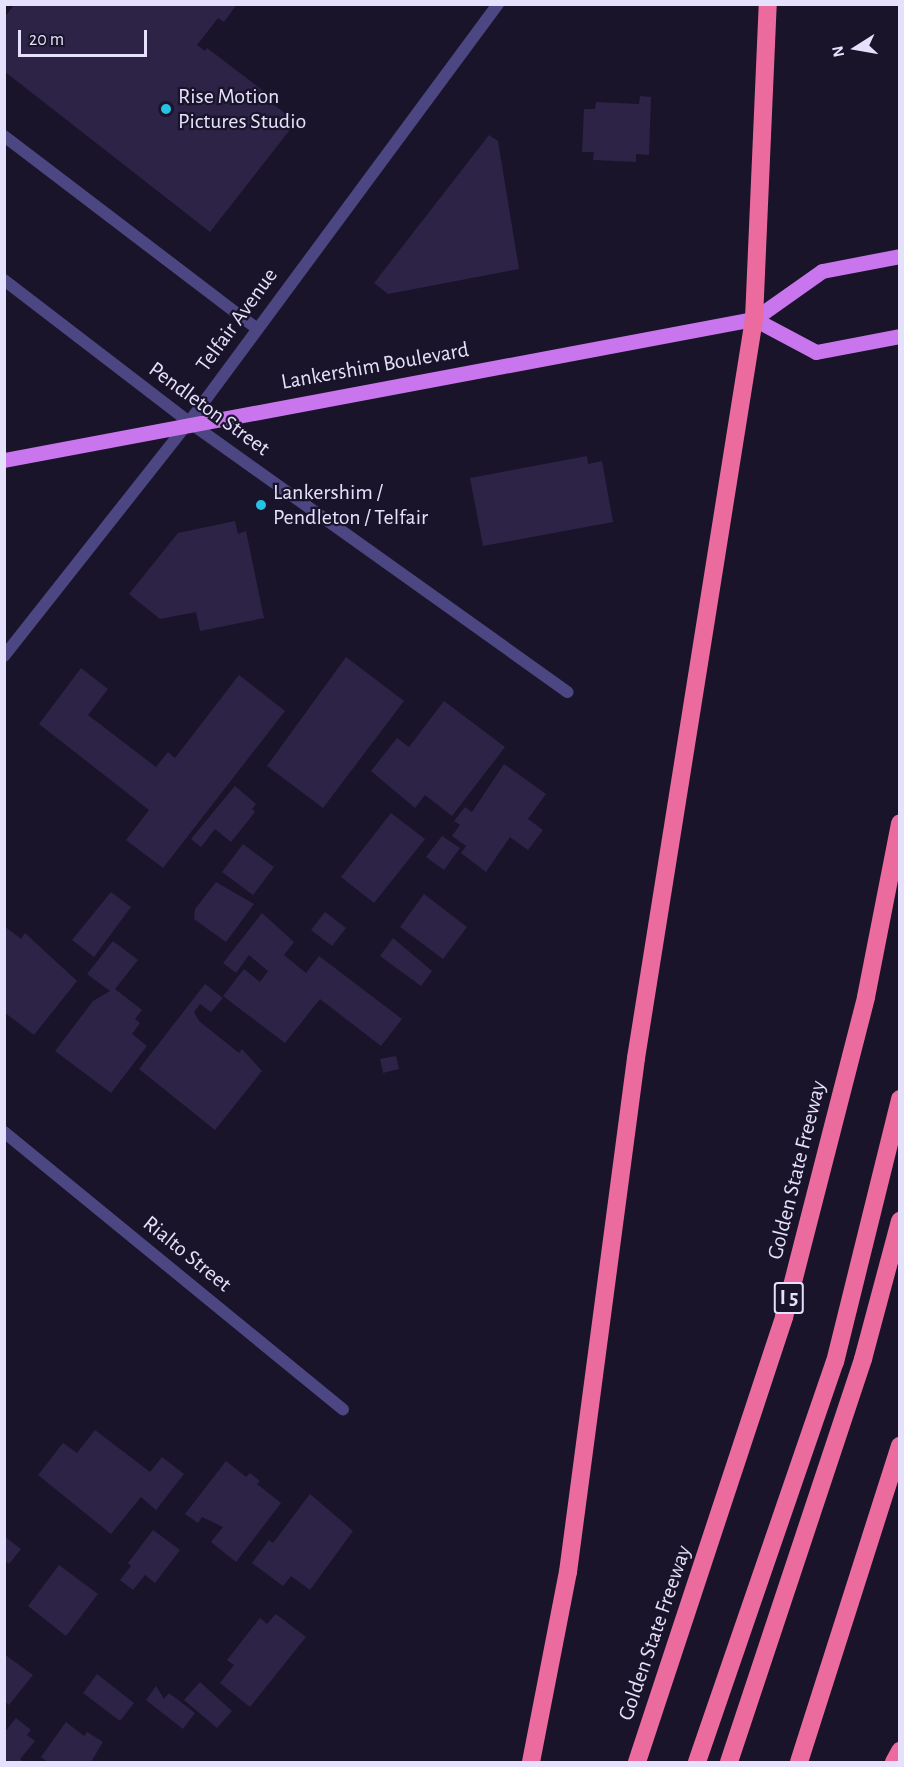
<!DOCTYPE html>
<style>
body{margin:0}
#map{position:relative;width:904px;height:1767px;overflow:hidden;background:#191429;font-family:"Alegreya Sans",sans-serif}
div>[style]{position:absolute}
.building>*{inset:0;background:#2d2347}
.lane>*{height:12px;margin:-6px;padding:0 6px;transform-origin:6px;border-radius:6px;background:#4c4682}
.street>*{height:12px;margin:-6px;padding:0 6px;transform-origin:6px;border-radius:6px;background:#4c4682}
.primary>*{height:15px;margin:-7.5px;padding:0 7.5px;transform-origin:7.5px;border-radius:7.5px;background:#c975ed}
.highway>*{height:18px;margin:-9px;padding:0 9px;transform-origin:9px;border-radius:9px;background:#eb6b9f}
.dots>*{width:16px;height:16px;translate:-50% -50%;box-sizing:border-box;border:3px solid #191429;border-radius:50%}
span{translate:-50% -50%;white-space:nowrap;text-align:center;line-height:1.15;-webkit-text-stroke:4.5px #191429;paint-order:stroke}
.shield-label span{padding:2px 4px;background:#191429;border:2px solid;border-radius:4px;-webkit-text-stroke-width:0}
.shield-label{font-size:21px;color:#e5e0fb;font-weight:700}
.poi-label{font-size:22px;color:#e5e0fb}
.left{translate:0 -50%;text-align:left}
.street-label{font-size:22px;color:#e5e0fb}
.frame{position:absolute;inset:0;border:6px solid #e5e0fb;pointer-events:none}
.north{position:absolute;left:826px;top:18px;width:60px;height:60px;-webkit-text-stroke:4px #191429;paint-order:stroke;rotate:259deg;font-size:16px;font-weight:700;line-height:24px;text-align:center;color:#e5e0fb}
.north::after{content:'';display:block;margin:auto;width:21px;height:27px;background:#e5e0fb;clip-path:polygon(50% 0,100% 100%,50% 72%,0 100%)}
.scale{position:absolute;left:18px;top:30px;width:129px;height:27px;box-sizing:border-box;border:3px solid #e5e0fb;border-top:0;padding-left:8px;font-size:18px;line-height:21px;white-space:nowrap;color:#e5e0fb;-webkit-text-stroke:4px #191429;paint-order:stroke}
</style>
<div id="map">
<div class="building">
<i style="clip-path:polygon(15px 4px,237px 4px,224px 22px,218px 18px,197px 45px,205px 51px,207px 48px,266px 93px,264px 97px,296px 122px,210px 232px,4px 71px,4px 18px)"></i>
<i style="clip-path:polygon(640px 96px,651px 97px,649px 155px,636px 154px,636px 162px,593px 160px,594px 152px,582px 152px,584px 109px,595px 109px,596px 102px,639px 104px)"></i>
<i style="clip-path:polygon(489px 135px,498px 141px,519px 269px,388px 294px,374px 283px)"></i>
<i style="clip-path:polygon(587px 456px,588px 464px,602px 461px,613px 522px,483px 546px,470px 478px)"></i>
<i style="clip-path:polygon(235px 521px,238px 534px,246px 531px,264px 618px,200px 631px,196px 612px,160px 619px,129px 594px,178px 533px)"></i>
<i style="clip-path:polygon(346px 657px,404px 701px,323px 808px,267px 766px)"></i>
<i style="clip-path:polygon(81px 668px,108px 689px,88px 715px,156px 767px,168px 752px,175px 758px,239px 675px,285px 711px,163px 868px,126px 840px,149px 810px,39px 724px)"></i>
<i style="clip-path:polygon(444px 701px,505px 747px,452px 816px,425px 795px,415px 808px,371px 771px,397px 738px,409px 747px)"></i>
<i style="clip-path:polygon(504px 764px,546px 794px,528px 819px,543px 830px,528px 850px,510px 837px,486px 872px,461px 853px,466px 846px,452px 836px,460px 825px,454px 821px,465px 807px,472px 812px)"></i>
<i style="clip-path:polygon(235px 786px,256px 804px,252px 809px,255px 812px,231px 842px,215px 829px,201px 847px,191px 839px)"></i>
<i style="clip-path:polygon(391px 813px,425px 839px,374px 903px,341px 877px)"></i>
<i style="clip-path:polygon(442px 836px,460px 848px,444px 870px,426px 857px)"></i>
<i style="clip-path:polygon(243px 844px,274px 867px,253px 895px,222px 872px)"></i>
<i style="clip-path:polygon(216px 882px,254px 904px,226px 942px,194px 919px,195px 909px)"></i>
<i style="clip-path:polygon(111px 892px,131px 907px,94px 957px,72px 940px)"></i>
<i style="clip-path:polygon(424px 894px,467px 927px,443px 959px,400px 927px)"></i>
<i style="clip-path:polygon(325px 912px,346px 928px,332px 946px,311px 930px)"></i>
<i style="clip-path:polygon(262px 913px,294px 942px,284px 955px,306px 973px,319px 956px,402px 1019px,381px 1046px,320px 999px,285px 1043px,223px 996px,244px 969px,260px 982px,268px 971px,249px 955px,236px 973px,223px 963px)"></i>
<i style="clip-path:polygon(4px 926px,21px 939px,25px 933px,77px 981px,34px 1035px,4px 1012px)"></i>
<i style="clip-path:polygon(393px 938px,432px 971px,421px 986px,380px 956px)"></i>
<i style="clip-path:polygon(113px 941px,138px 960px,115px 989px,142px 1010px,135px 1019px,140px 1023px,132px 1034px,147px 1046px,111px 1093px,55px 1051px,93px 1001px,110px 991px,87px 974px)"></i>
<i style="clip-path:polygon(205px 984px,223px 998px,211px 1012px,200px 1004px,194px 1012px,199px 1021px,239px 1053px,242px 1049px,262px 1071px,215px 1130px,139px 1069px)"></i>
<i style="clip-path:polygon(396px 1056px,399px 1069px,383px 1073px,380px 1059px)"></i>
<i style="clip-path:polygon(95px 1430px,150px 1472px,162px 1457px,184px 1474px,156px 1510px,141px 1497px,111px 1534px,38px 1475px,63px 1443px,77px 1453px)"></i>
<i style="clip-path:polygon(226px 1461px,246px 1477px,250px 1473px,260px 1481px,257px 1484px,281px 1503px,236px 1562px,211px 1542px,223px 1527px,202px 1517px,198px 1523px,185px 1514px)"></i>
<i style="clip-path:polygon(310px 1494px,353px 1531px,310px 1590px,291px 1576px,283px 1586px,252px 1563px,269px 1540px,273px 1543px)"></i>
<i style="clip-path:polygon(153px 1530px,180px 1550px,155px 1583px,145px 1575px,133px 1590px,120px 1580px,131px 1566px,128px 1563px)"></i>
<i style="clip-path:polygon(4px 1536px,21px 1549px,9px 1564px,4px 1560px)"></i>
<i style="clip-path:polygon(59px 1565px,98px 1594px,66px 1636px,28px 1606px)"></i>
<i style="clip-path:polygon(276px 1614px,306px 1637px,250px 1707px,220px 1683px,234px 1665px,227px 1660px,260px 1618px,267px 1624px)"></i>
<i style="clip-path:polygon(4px 1654px,33px 1675px,9px 1705px,4px 1701px)"></i>
<i style="clip-path:polygon(97px 1674px,134px 1703px,120px 1721px,83px 1693px)"></i>
<i style="clip-path:polygon(200px 1682px,232px 1711px,217px 1728px,184px 1700px)"></i>
<i style="clip-path:polygon(156px 1686px,164px 1699px,169px 1693px,195px 1713px,183px 1729px,146px 1700px)"></i>
<i style="clip-path:polygon(16px 1718px,31px 1730px,27px 1735px,35px 1741px,20px 1759px,24px 1762px,4px 1762px,4px 1733px)"></i>
<i style="clip-path:polygon(66px 1722px,84px 1736px,87px 1732px,103px 1742px,91px 1762px,48px 1762px,41px 1757px)"></i>
</div>
<div class="lane">
<i style="left:4px;top:136px;width:317px;rotate:37.3deg"></i>
</div>
<div class="street">
<i style="left:4px;top:280px;width:233px;rotate:37.5deg"></i>
<i style="left:189px;top:422px;width:465px;rotate:35.5deg"></i>
<i style="left:4px;top:656px;width:298px;rotate:-51.7deg"></i>
<i style="left:189px;top:422px;width:520px;rotate:-53.53deg"></i>
<i style="left:4px;top:1132px;width:438px;rotate:39.3deg"></i>
</div>
<div class="primary">
<i style="left:754px;top:319px;width:70px;rotate:28deg"></i>
<i style="left:816px;top:352px;width:86px;rotate:-10.8deg"></i>
<i style="left:4px;top:460px;width:763px;rotate:-10.65deg"></i>
<i style="left:754px;top:319px;width:83px;rotate:-35.2deg"></i>
<i style="left:822px;top:271px;width:79px;rotate:-10.9deg"></i>
</div>
<div class="highway">
<i style="left:531px;top:1762px;width:194px;rotate:-79deg"></i>
<i style="left:568px;top:1572px;width:518px;rotate:-82.46deg"></i>
<i style="left:636px;top:1058px;width:748px;rotate:-80.93deg"></i>
<i style="left:754px;top:319px;width:315px;rotate:-87.5deg"></i>
<i style="left:637px;top:1762px;width:469px;rotate:-71.7deg"></i>
<i style="left:784px;top:1317px;width:330px;rotate:-75.6deg"></i>
<i style="left:866px;top:997px;width:177px;rotate:-78.9deg"></i>
<i style="left:697px;top:1762px;width:423px;rotate:-71deg"></i>
<i style="left:835px;top:1362px;width:271px;rotate:-76.1deg"></i>
<i style="left:729px;top:1762px;width:425px;rotate:-71.6deg"></i>
<i style="left:863px;top:1359px;width:143px;rotate:-75deg"></i>
<i style="left:799px;top:1762px;width:332px;rotate:-72.3deg"></i>
<i style="left:894px;top:1762px;width:13px;rotate:-61deg"></i>
</div>
<div class="dots">
<i style="left:166px;top:109px;background:#25c2e2"></i>
<i style="left:261px;top:505px;background:#25c2e2"></i>
</div>
<div class="shield-label">
<span style="left:789px;top:1298px">I 5</span>
</div>
<div class="poi-label">
<span class="left" style="left:178px;top:109px">Rise Motion<br>Pictures Studio</span>
<span class="left" style="left:273px;top:505px">Lankershim /<br>Pendleton / Telfair</span>
</div>
<div class="street-label">
<span style="left:237px;top:320px;rotate:-54deg">Telfair Avenue</span>
<span style="left:375px;top:366px;rotate:-10deg">Lankershim Boulevard</span>
<span style="left:209px;top:409px;rotate:36deg">Pendleton Street</span>
<span style="left:797px;top:1170px;rotate:-76deg">Golden State Freeway</span>
<span style="left:187px;top:1254px;rotate:39deg">Rialto Street</span>
<span style="left:655px;top:1633px;rotate:-71deg">Golden State Freeway</span>
</div>
<div class="frame"></div>
<div class="north">N</div>
<div class="scale">20 m</div>
</div>
